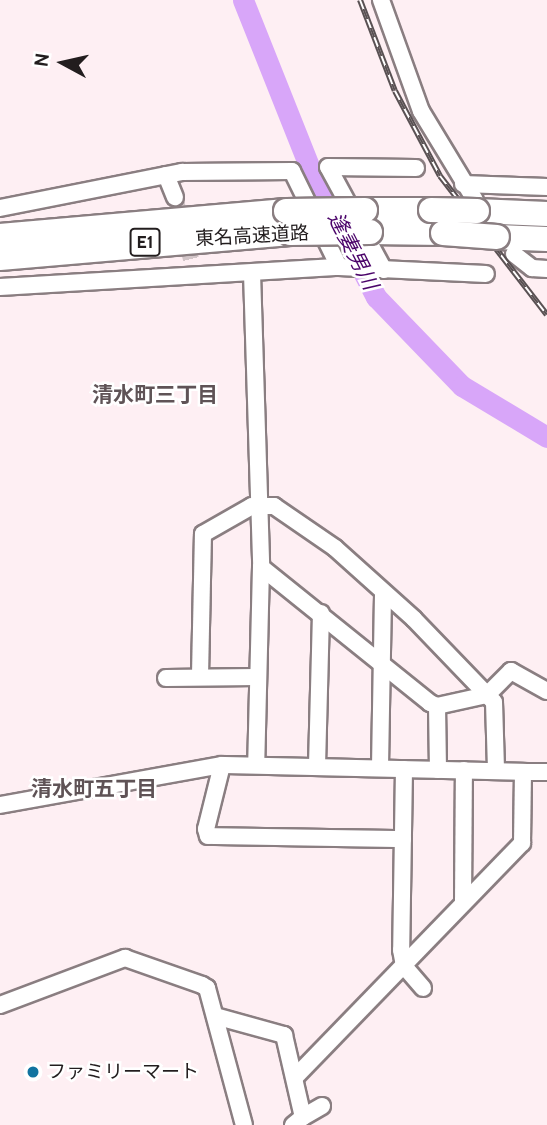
<!DOCTYPE html>
<meta charset="utf-8">
<style>
body{margin:0}
#map{position:relative;width:547px;height:1125px;overflow:hidden;background:#feeff3;font-family:Cabin,"Noto Sans JP",sans-serif}
div>[style]{position:absolute}
.river>*{height:21px;margin:-10.5px;padding:0 10.5px;transform-origin:10.5px;border-radius:10.5px;background:#d8a6f9}
.minor-tunnel>*{height:16px;margin-top:-8px;transform-origin:0;background:repeating-linear-gradient(90deg,#d2c5c8 0 16px,transparent 0 24px)}
.roads{filter:drop-shadow(2px 0 #8a7e81) drop-shadow(-2px 0 #8a7e81) drop-shadow(0 2px #8a7e81) drop-shadow(0 -2px #8a7e81)}
.minor>*{height:16px;margin:-8px;padding:0 8px;transform-origin:8px;border-radius:8px;background:#fff}
.highway>*{height:24px;margin:-12px;padding:0 12px;transform-origin:12px;border-radius:12px;background:#fff}
.rail>*{height:6px;margin-top:-3px;transform-origin:0;background:repeating-linear-gradient(90deg,#fff 0 10px,#595153 0 20px);box-sizing:border-box;border-block:2px solid #595153}
.bridges{filter:drop-shadow(2px 0 #8a7e81) drop-shadow(-2px 0 #8a7e81) drop-shadow(0 2px #8a7e81) drop-shadow(0 -2px #8a7e81)}
.highway-bridge>*{height:24px;margin:-12px;padding:0 12px;transform-origin:12px;border-radius:12px;background:#fff}
.dots>*{width:19px;height:19px;translate:-50% -50%;box-sizing:border-box;border:4px solid #fff;border-radius:50%}
span{translate:-50% -50%;white-space:nowrap;text-align:center;line-height:1.15;-webkit-text-stroke:5px #fff;paint-order:stroke}
.shield-label span{padding:2px 5px;background:#fff;border:2px solid;border-radius:5px;-webkit-text-stroke-width:0}
.shield-label{font-size:18px;color:#221d1e;font-weight:700}
.street-label{font-size:19px;color:#221d1e}
.poi-label{font-size:19px;color:#221d1e}
.left{translate:0 -50%;text-align:left}
.water-label{font-size:21px;color:#4b046a;font-style:italic}
.neighbourhood-label{font-size:21px;color:#5f5356;font-weight:700}
.north{position:absolute;left:28px;top:28px;width:70px;height:70px;-webkit-text-stroke:5px #fff;paint-order:stroke;rotate:278deg;font-size:19px;font-weight:700;line-height:28px;text-align:center;color:#221d1e}
.north::after{content:'';display:block;margin:auto;width:24px;height:32px;background:#221d1e;clip-path:polygon(50% 0,100% 100%,50% 72%,0 100%)}
</style>
<div id="map">
<div class="river">
<i style="left:243px;top:0;width:186px;rotate:68.3deg"></i>
<i style="left:312px;top:173px;width:140px;rotate:62.7deg"></i>
<i style="left:376px;top:297px;width:124px;rotate:46deg"></i>
<i style="left:462px;top:386px;width:99px;rotate:31deg"></i>
</div>
<div class="minor-tunnel">
<i style="left:175px;top:197px;width:68px;rotate:75.6deg"></i>
</div>
<div class="roads">
<div class="minor">
<i style="left:381px;top:0;width:118px;rotate:70.2deg"></i>
<i style="left:421px;top:111px;width:104px;rotate:58.8deg"></i>
<i style="left:166px;top:175px;width:24px;rotate:68deg"></i>
<i style="left:463px;top:184px;width:84px;rotate:2deg"></i>
<i style="left:0;top:208px;width:186px;rotate:-11.2deg"></i>
<i style="left:182px;top:172px;width:110px;rotate:-0.5deg"></i>
<i style="left:292px;top:171px;width:107px;rotate:63.9deg"></i>
<i style="left:514px;top:254px;width:23px;rotate:38deg"></i>
<i style="left:532px;top:268px;width:15px;rotate:4deg"></i>
<i style="left:384px;top:270px;width:117px;rotate:-118.5deg"></i>
<i style="left:328px;top:167px;width:88px;rotate:0.7deg"></i>
<i style="left:252px;top:273px;width:294px;rotate:88.2deg"></i>
<i style="left:261px;top:567px;width:198px;rotate:91.4deg"></i>
<i style="left:0;top:287px;width:340px;rotate:-3.4deg"></i>
<i style="left:339px;top:267px;width:147px;rotate:2.7deg"></i>
<i style="left:261px;top:567px;width:217px;rotate:38.8deg"></i>
<i style="left:430px;top:703px;width:8px;rotate:23deg"></i>
<i style="left:437px;top:706px;width:51px;rotate:-12.4deg"></i>
<i style="left:487px;top:695px;width:34px;rotate:-45deg"></i>
<i style="left:511px;top:671px;width:41px;rotate:29.1deg"></i>
<i style="left:200px;top:676px;width:142px;rotate:-88.8deg"></i>
<i style="left:203px;top:534px;width:56px;rotate:-29.7deg"></i>
<i style="left:252px;top:506px;width:22px"></i>
<i style="left:274px;top:506px;width:74px;rotate:34.5deg"></i>
<i style="left:335px;top:548px;width:106px;rotate:41.9deg"></i>
<i style="left:414px;top:619px;width:115px;rotate:46.1deg"></i>
<i style="left:494px;top:702px;width:69px;rotate:88.3deg"></i>
<i style="left:166px;top:678px;width:91px;rotate:-0.6deg"></i>
<i style="left:437px;top:706px;width:64px;rotate:89.1deg"></i>
<i style="left:222px;top:765px;width:66px;rotate:104deg"></i>
<i style="left:206px;top:829px;width:7px;rotate:74deg"></i>
<i style="left:208px;top:836px;width:195px;rotate:0.9deg"></i>
<i style="left:317px;top:766px;width:153px;rotate:-88.5deg"></i>
<i style="left:380px;top:767px;width:172px;rotate:-89deg"></i>
<i style="left:404px;top:769px;width:181px;rotate:90.9deg"></i>
<i style="left:401px;top:950px;width:16px;rotate:79deg"></i>
<i style="left:404px;top:966px;width:29px;rotate:49deg"></i>
<i style="left:523px;top:772px;width:24px"></i>
<i style="left:0;top:805px;width:226px;rotate:-10.2deg"></i>
<i style="left:222px;top:765px;width:301px;rotate:1.3deg"></i>
<i style="left:523px;top:772px;width:71px;rotate:90.8deg"></i>
<i style="left:522px;top:843px;width:325px;rotate:134.1deg"></i>
<i style="left:463px;top:903px;width:133px;rotate:-89.6deg"></i>
<i style="left:0;top:1005px;width:134px;rotate:-20.6deg"></i>
<i style="left:125px;top:958px;width:82px;rotate:19.3deg"></i>
<i style="left:202px;top:985px;width:6px;rotate:31deg"></i>
<i style="left:207px;top:988px;width:142px;rotate:74.9deg"></i>
<i style="left:215px;top:1016px;width:72px;rotate:15.4deg"></i>
<i style="left:284px;top:1035px;width:84px;rotate:77deg"></i>
<i style="left:303px;top:1117px;width:13px;rotate:141deg"></i>
<i style="left:303px;top:1117px;width:22px;rotate:-30deg"></i>
</div>
<div class="highway">
<i style="left:365px;top:210px;width:66px"></i>
<i style="left:477px;top:211px;width:70px;rotate:2.5deg"></i>
<i style="left:370px;top:232px;width:73px;rotate:0.8deg"></i>
<i style="left:0;top:236px;width:287px;rotate:-5deg"></i>
<i style="left:497px;top:237px;width:50px;rotate:2.3deg"></i>
<i style="left:0;top:258px;width:291px;rotate:-4.9deg"></i>
</div>
</div>
<div class="rail">
<i style="left:360px;top:0;width:97px;rotate:69deg"></i>
<i style="left:395px;top:91px;width:96px;rotate:62.1deg"></i>
<i style="left:440px;top:176px;width:175px;rotate:52.4deg"></i>
</div>
<div class="bridges">
<div class="highway-bridge">
<i style="left:431px;top:210px;width:46px;rotate:1.2deg"></i>
<i style="left:286px;top:211px;width:79px;rotate:-0.7deg"></i>
<i style="left:290px;top:233px;width:80px;rotate:-0.7deg"></i>
<i style="left:443px;top:233px;width:54px;rotate:4.2deg"></i>
</div>
</div>
<div class="dots">
<i style="left:33px;top:1072px;background:#1173a0"></i>
</div>
<div class="shield-label">
<span style="left:145px;top:242px">E1</span>
</div>
<div class="street-label">
<span style="left:252px;top:236px;rotate:-3deg">東名高速道路</span>
</div>
<div class="poi-label">
<span class="left" style="left:47px;top:1072px">ファミリーマート</span>
</div>
<div class="water-label">
<span style="left:353px;top:251px;rotate:63deg">逢妻男川</span>
</div>
<div class="neighbourhood-label">
<span style="left:155px;top:395px">清水町三丁目</span>
<span style="left:94px;top:789px">清水町五丁目</span>
</div>
<div class="north">N</div>
</div>
